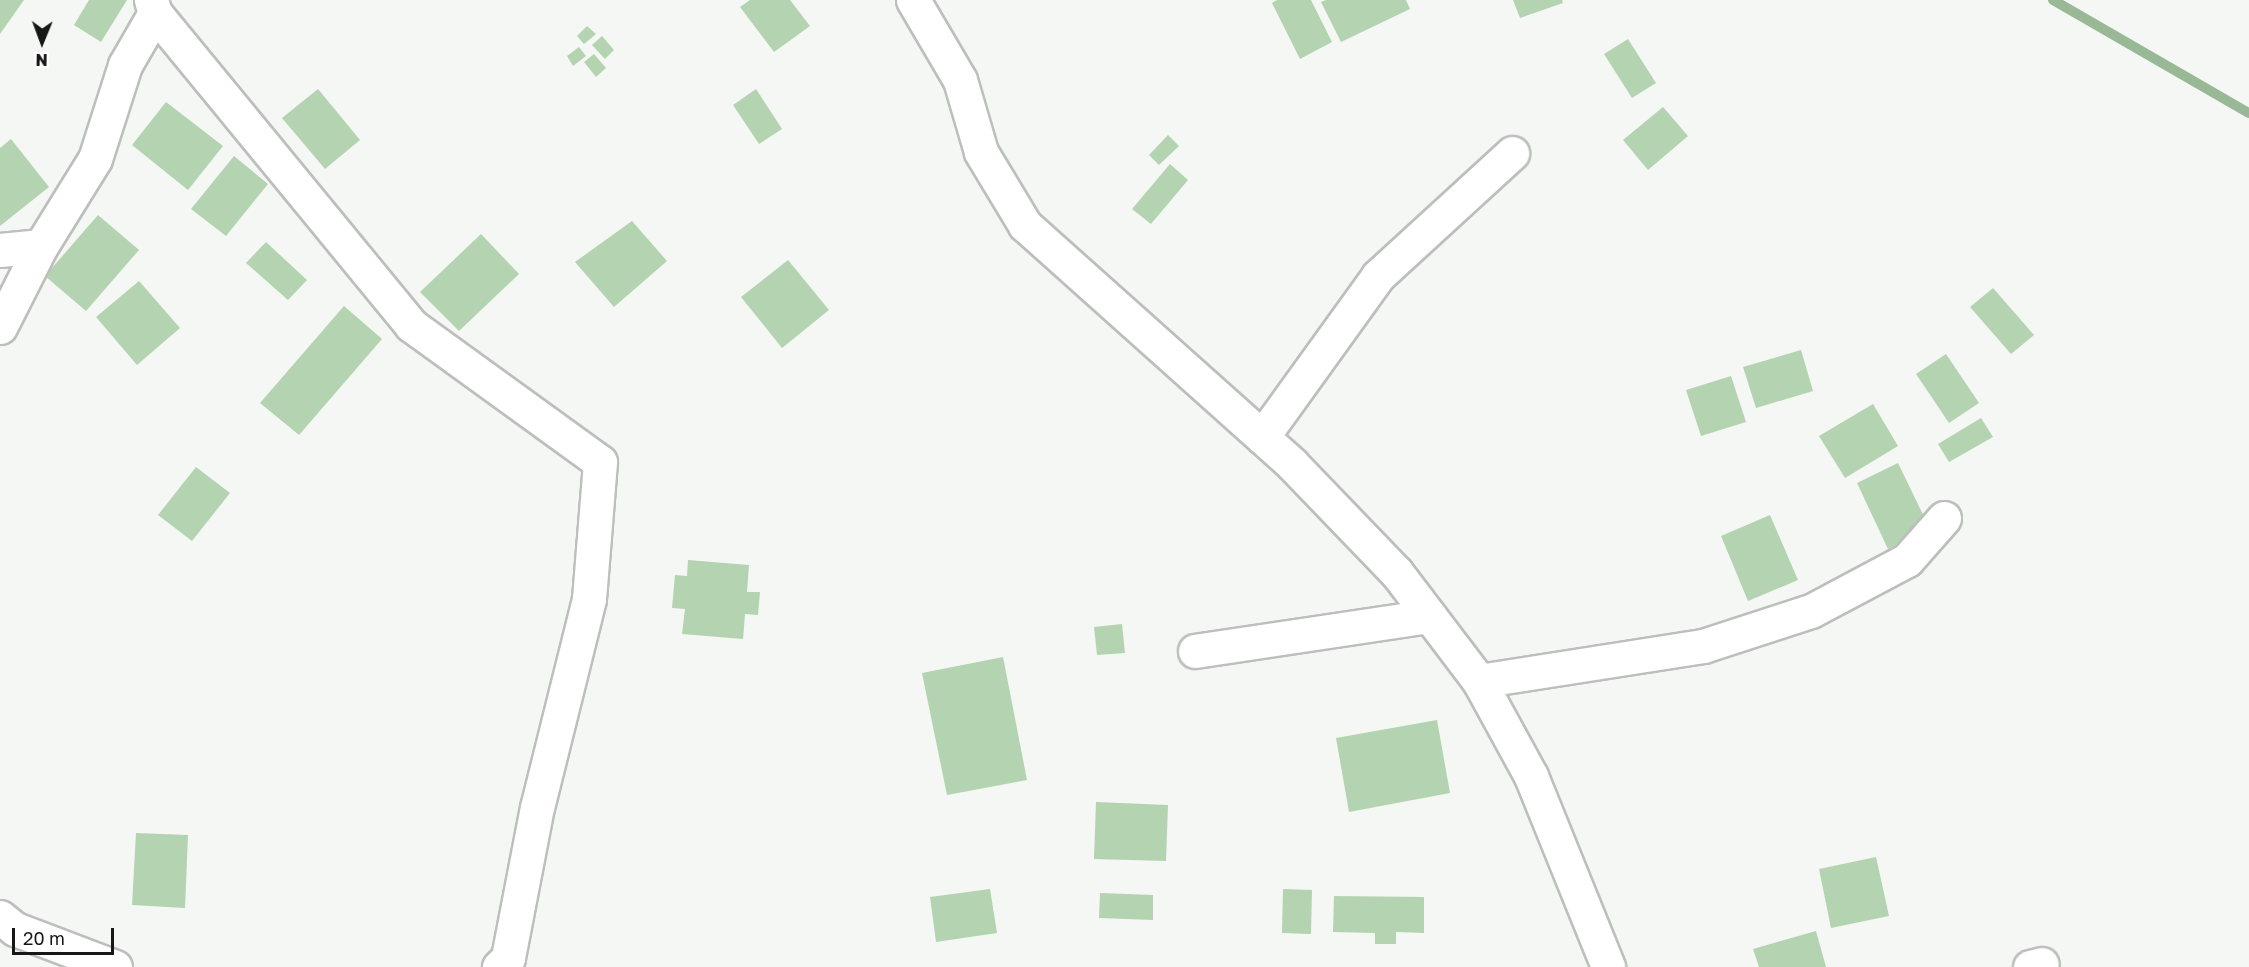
<!DOCTYPE html>
<style>
body{margin:0}
#map{position:relative;width:2249px;height:967px;overflow:hidden;background:#f4f7f3;font-family:"Golos Text",sans-serif}
div>[style]{position:absolute}
.stream>*{height:10px;margin:-5px;padding:0 5px;transform-origin:5px;border-radius:5px;background:#99b896}
.building>*{inset:0;background:#b4d3b0}
.roads{filter:drop-shadow(2px 0 #bcbfbc) drop-shadow(-2px 0 #bcbfbc) drop-shadow(0 2px #bcbfbc) drop-shadow(0 -2px #bcbfbc)}
.minor>*{height:33px;margin:-16.5px;padding:0 16.5px;transform-origin:16.5px;border-radius:16.5px;background:#fff}
span{translate:-50% -50%;white-space:nowrap;text-align:center;line-height:1.15;-webkit-text-stroke:4.5px #fff;paint-order:stroke}
.north{position:absolute;left:12px;top:12px;width:60px;height:60px;-webkit-text-stroke:4px #fff;paint-order:stroke;rotate:181deg;font-size:16px;font-weight:700;line-height:24px;text-align:center;color:#161716}
.north::after{content:'';display:block;margin:auto;width:21px;height:27px;background:#161716;clip-path:polygon(50% 0,100% 100%,50% 72%,0 100%)}
.scale{position:absolute;left:12px;top:928px;width:102px;height:27px;box-sizing:border-box;border:3px solid #161716;border-top:0;padding-left:8px;font-size:18px;line-height:21px;white-space:nowrap;color:#161716;-webkit-text-stroke:4px #fff;paint-order:stroke}
</style>
<div id="map">
<div class="stream">
<i style="left:2053px;top:0;width:226px;rotate:30deg"></i>
</div>
<div class="building">
<i style="clip-path:polygon(0 0,24px 0,0 34px)"></i>
<i style="clip-path:polygon(89px 0,127px 0,101px 42px,74px 25px)"></i>
<i style="clip-path:polygon(750px 0,790px 0,810px 26px,774px 52px,740px 7px)"></i>
<i style="clip-path:polygon(1277px 0,1311px 0,1332px 42px,1300px 59px,1272px 3px)"></i>
<i style="clip-path:polygon(1326px 0,1406px 0,1410px 9px,1341px 42px,1321px 2px)"></i>
<i style="clip-path:polygon(1513px 0,1562px 0,1563px 3px,1520px 18px)"></i>
<i style="clip-path:polygon(587px 26px,596px 34px,584px 44px,577px 36px)"></i>
<i style="clip-path:polygon(602px 36px,614px 50px,605px 59px,592px 45px)"></i>
<i style="clip-path:polygon(1628px 39px,1656px 83px,1632px 98px,1604px 54px)"></i>
<i style="clip-path:polygon(579px 47px,586px 56px,573px 66px,567px 56px)"></i>
<i style="clip-path:polygon(594px 54px,606px 68px,596px 77px,584px 62px)"></i>
<i style="clip-path:polygon(318px 89px,360px 140px,325px 169px,282px 118px)"></i>
<i style="clip-path:polygon(756px 89px,782px 129px,759px 144px,733px 105px)"></i>
<i style="clip-path:polygon(166px 102px,223px 146px,188px 190px,132px 145px)"></i>
<i style="clip-path:polygon(1663px 107px,1688px 136px,1648px 170px,1623px 140px)"></i>
<i style="clip-path:polygon(1168px 135px,1179px 146px,1159px 165px,1149px 155px)"></i>
<i style="clip-path:polygon(11px 139px,49px 187px,0 226px,0 148px)"></i>
<i style="clip-path:polygon(234px 156px,268px 184px,226px 236px,191px 209px)"></i>
<i style="clip-path:polygon(1170px 164px,1188px 180px,1151px 224px,1132px 209px)"></i>
<i style="clip-path:polygon(98px 215px,139px 250px,86px 311px,45px 276px)"></i>
<i style="clip-path:polygon(632px 221px,667px 261px,614px 307px,575px 262px)"></i>
<i style="clip-path:polygon(481px 234px,519px 274px,459px 331px,420px 292px)"></i>
<i style="clip-path:polygon(266px 242px,307px 280px,288px 300px,246px 263px)"></i>
<i style="clip-path:polygon(788px 260px,829px 310px,782px 348px,741px 297px)"></i>
<i style="clip-path:polygon(139px 281px,180px 328px,137px 365px,96px 317px)"></i>
<i style="clip-path:polygon(1993px 288px,2034px 335px,2011px 354px,1970px 307px)"></i>
<i style="clip-path:polygon(344px 306px,382px 339px,299px 435px,260px 403px)"></i>
<i style="clip-path:polygon(1801px 350px,1813px 391px,1756px 408px,1743px 367px)"></i>
<i style="clip-path:polygon(1946px 354px,1979px 403px,1949px 423px,1916px 374px)"></i>
<i style="clip-path:polygon(1731px 376px,1746px 422px,1701px 436px,1686px 390px)"></i>
<i style="clip-path:polygon(1873px 404px,1898px 446px,1845px 478px,1819px 436px)"></i>
<i style="clip-path:polygon(1981px 418px,1993px 437px,1949px 462px,1938px 444px)"></i>
<i style="clip-path:polygon(1898px 463px,1930px 529px,1888px 549px,1857px 483px)"></i>
<i style="clip-path:polygon(196px 467px,230px 493px,192px 541px,158px 515px)"></i>
<i style="clip-path:polygon(1770px 515px,1798px 580px,1748px 601px,1721px 536px)"></i>
<i style="clip-path:polygon(688px 560px,749px 565px,747px 592px,760px 592px,758px 615px,745px 614px,743px 639px,682px 634px,685px 609px,672px 608px,675px 575px,687px 576px)"></i>
<i style="clip-path:polygon(1122px 624px,1125px 653px,1097px 655px,1094px 627px)"></i>
<i style="clip-path:polygon(1003px 657px,1027px 780px,947px 795px,922px 673px)"></i>
<i style="clip-path:polygon(1437px 720px,1450px 793px,1349px 812px,1336px 738px)"></i>
<i style="clip-path:polygon(1096px 802px,1168px 805px,1166px 861px,1094px 859px)"></i>
<i style="clip-path:polygon(136px 833px,188px 835px,185px 908px,132px 905px)"></i>
<i style="clip-path:polygon(1876px 857px,1889px 916px,1831px 928px,1819px 869px)"></i>
<i style="clip-path:polygon(990px 889px,997px 933px,936px 942px,930px 897px)"></i>
<i style="clip-path:polygon(1283px 889px,1312px 890px,1311px 934px,1282px 933px)"></i>
<i style="clip-path:polygon(1100px 893px,1153px 895px,1153px 920px,1099px 918px)"></i>
<i style="clip-path:polygon(1334px 896px,1424px 897px,1424px 933px,1396px 932px,1396px 944px,1375px 944px,1375px 933px,1333px 932px)"></i>
<i style="clip-path:polygon(1816px 931px,1826px 967px,1759px 967px,1753px 949px)"></i>
</div>
<div class="roads">
<div class="minor">
<i style="left:151px;top:0;width:14px;rotate:73deg"></i>
<i style="left:155px;top:13px;width:404px;rotate:50.6deg"></i>
<i style="left:411px;top:325px;width:233px;rotate:35.9deg"></i>
<i style="left:600px;top:462px;width:137px;rotate:94.6deg"></i>
<i style="left:589px;top:599px;width:214px;rotate:104deg"></i>
<i style="left:537px;top:807px;width:154px;rotate:100.9deg"></i>
<i style="left:508px;top:958px;width:13px;rotate:135deg"></i>
<i style="left:913px;top:0;width:93px;rotate:59.6deg"></i>
<i style="left:960px;top:80px;width:75px;rotate:73.7deg"></i>
<i style="left:981px;top:152px;width:85px;rotate:58.9deg"></i>
<i style="left:1025px;top:225px;width:358px;rotate:41.8deg"></i>
<i style="left:1292px;top:464px;width:151px;rotate:46.1deg"></i>
<i style="left:1397px;top:573px;width:136px;rotate:52.8deg"></i>
<i style="left:1479px;top:681px;width:108px;rotate:61.3deg"></i>
<i style="left:1531px;top:776px;width:206px;rotate:68deg"></i>
<i style="left:0;top:250px;width:41px;rotate:-5.6deg"></i>
<i style="left:0;top:327px;width:91px;rotate:-63.2deg"></i>
<i style="left:41px;top:246px;width:102px;rotate:-58.2deg"></i>
<i style="left:95px;top:159px;width:99px;rotate:-72.3deg"></i>
<i style="left:125px;top:65px;width:60px;rotate:-60deg"></i>
<i style="left:1262px;top:437px;width:198px;rotate:-54.2deg"></i>
<i style="left:1378px;top:276px;width:182px;rotate:-42.5deg"></i>
<i style="left:1195px;top:651px;width:237px;rotate:-8.5deg"></i>
<i style="left:1479px;top:681px;width:227px;rotate:-8.9deg"></i>
<i style="left:1703px;top:646px;width:114px;rotate:-18deg"></i>
<i style="left:1811px;top:611px;width:109px;rotate:-28deg"></i>
<i style="left:1907px;top:560px;width:56px;rotate:-48.6deg"></i>
<i style="left:0;top:917px;width:19px;rotate:39deg"></i>
<i style="left:15px;top:929px;width:107px;rotate:20.8deg"></i>
<i style="left:2030px;top:967px;width:12px;rotate:-14deg"></i>
</div>
</div>
<div class="north">N</div>
<div class="scale">20 m</div>
</div>
